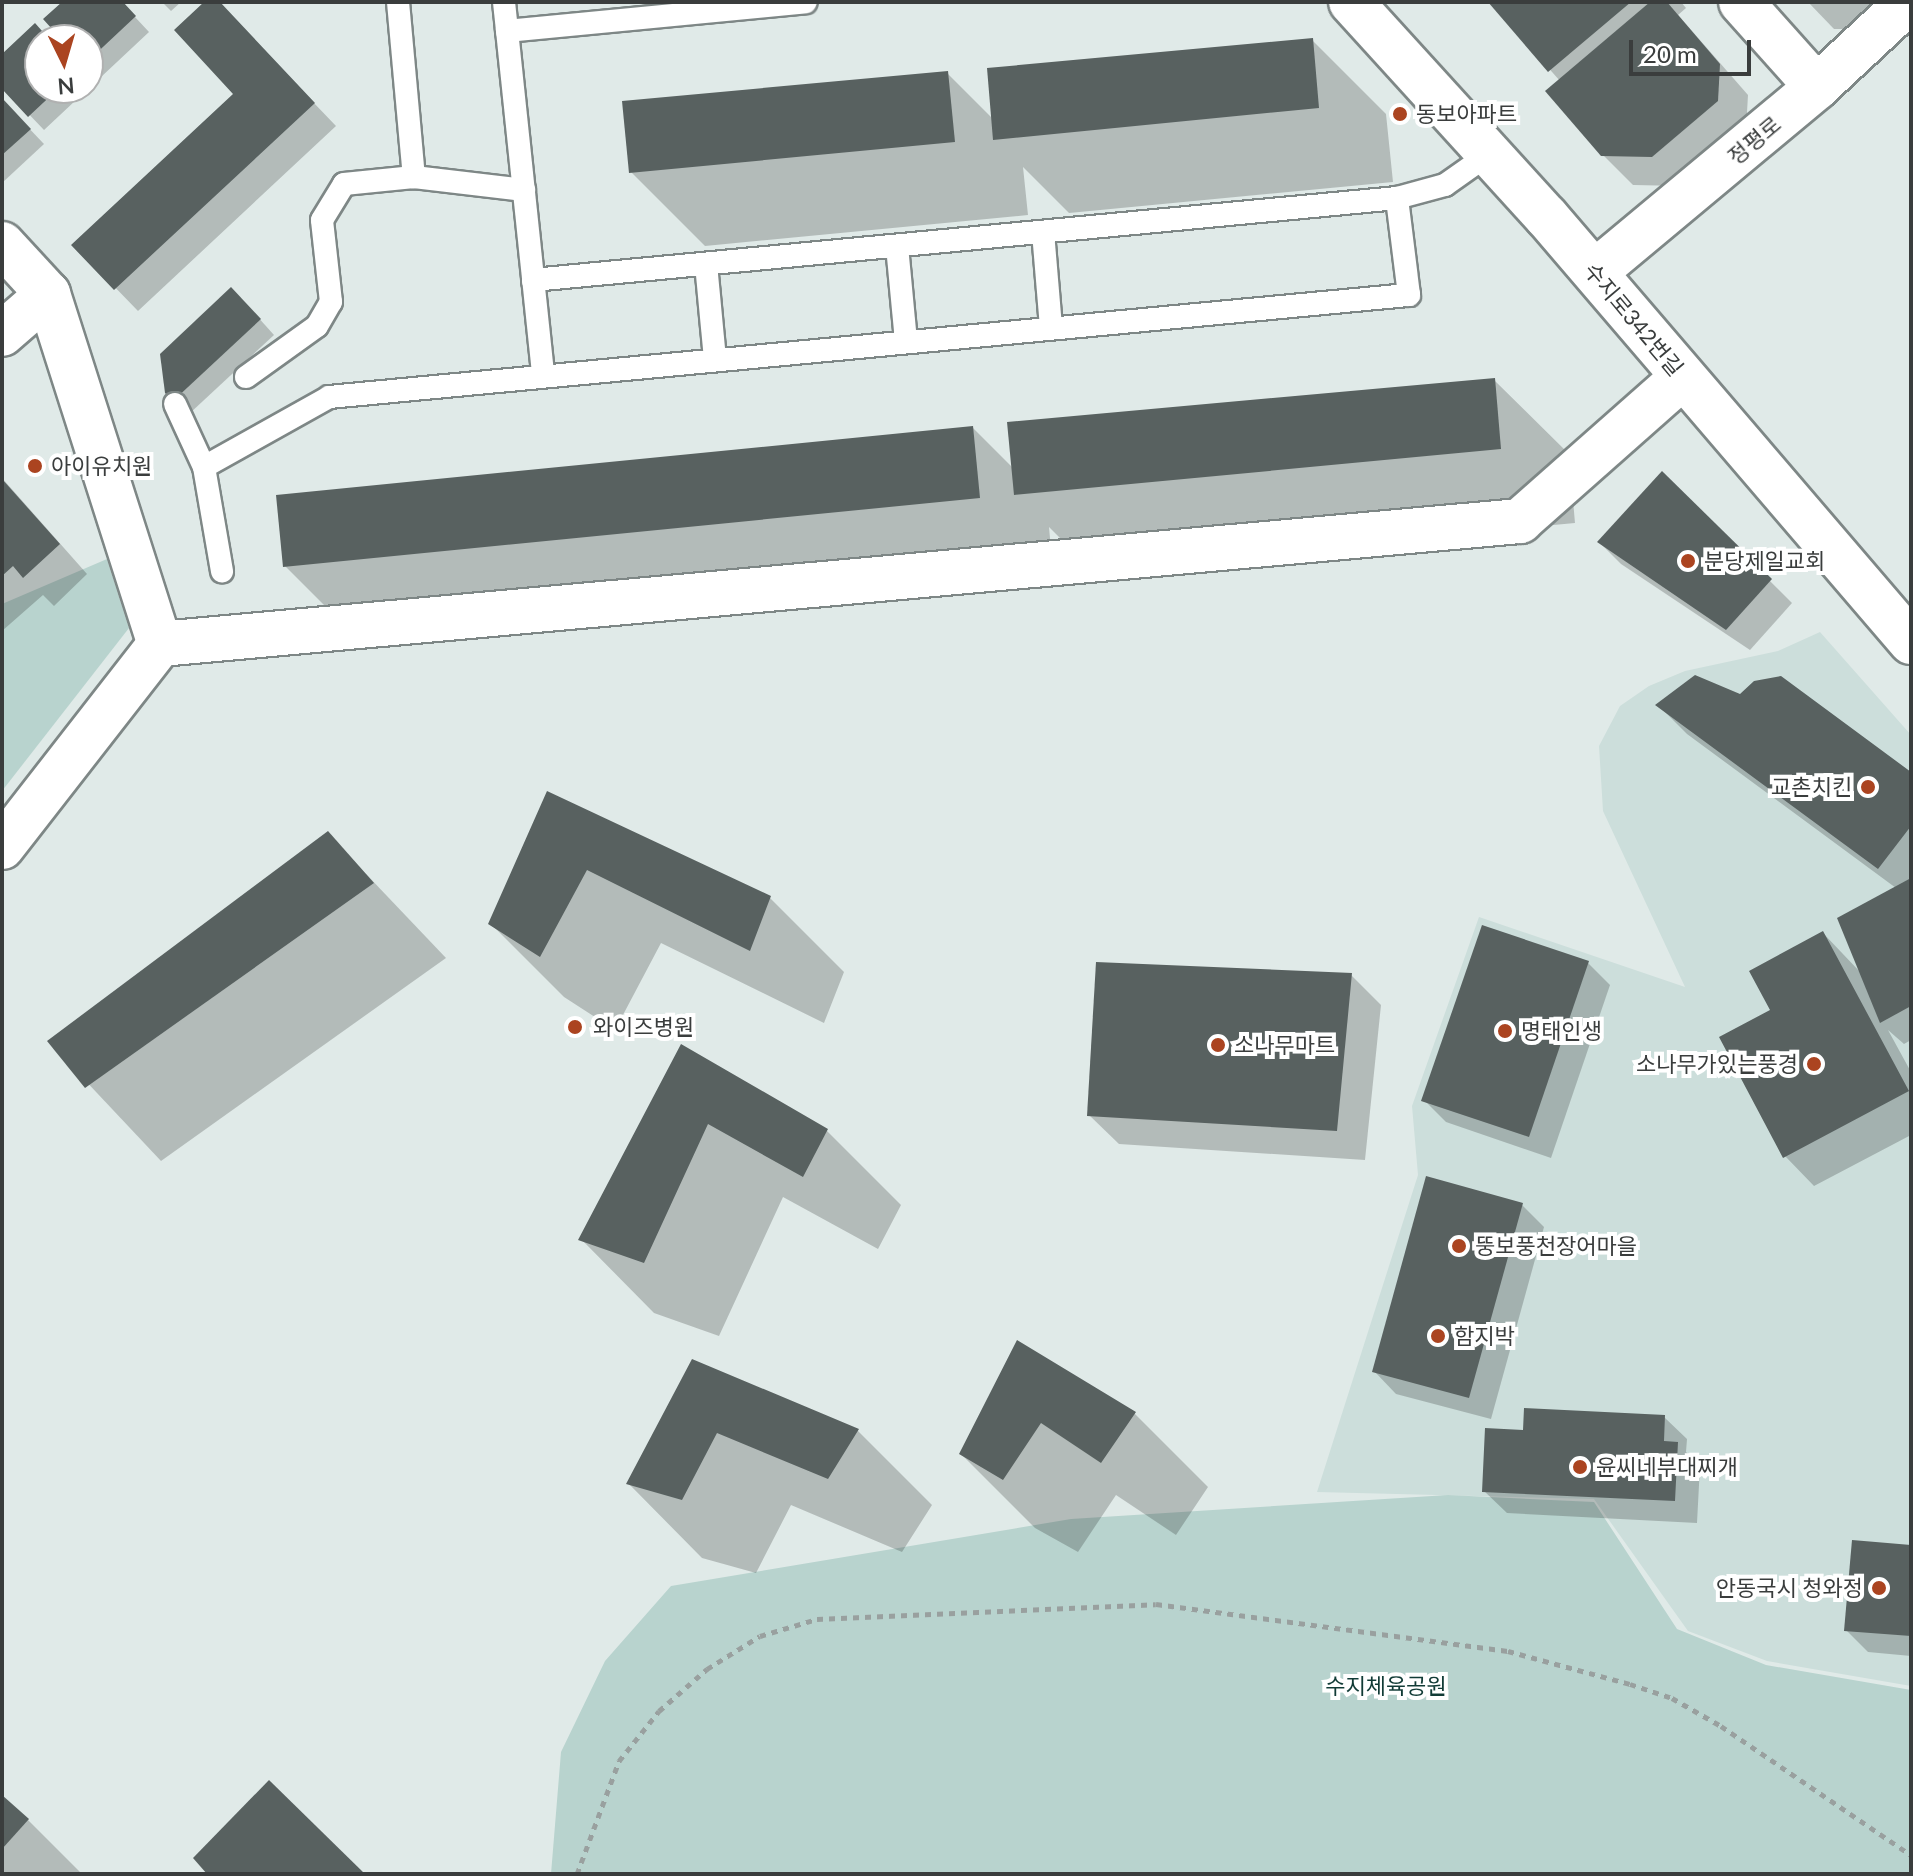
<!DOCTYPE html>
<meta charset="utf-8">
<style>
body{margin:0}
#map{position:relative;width:1913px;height:1876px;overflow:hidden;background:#e0eae8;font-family:Lato,"Noto Sans KR",sans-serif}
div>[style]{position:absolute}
.built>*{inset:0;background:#ccdedb}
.green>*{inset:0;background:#b8d3ce}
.shadow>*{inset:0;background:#0003}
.building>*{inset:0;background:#586160}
.path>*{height:5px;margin-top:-2.5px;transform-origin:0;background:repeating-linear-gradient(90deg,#99a09f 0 6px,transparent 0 12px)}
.roads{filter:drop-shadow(2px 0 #7e8786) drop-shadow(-2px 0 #7e8786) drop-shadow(0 2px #7e8786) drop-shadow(0 -2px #7e8786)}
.lane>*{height:22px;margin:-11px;padding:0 11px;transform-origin:11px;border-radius:11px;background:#fff}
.street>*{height:44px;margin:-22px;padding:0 22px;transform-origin:22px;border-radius:22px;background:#fff}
.secondary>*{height:44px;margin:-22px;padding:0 22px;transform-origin:22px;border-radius:22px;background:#fff}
.dots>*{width:22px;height:22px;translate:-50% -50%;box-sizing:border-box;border:4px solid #fff;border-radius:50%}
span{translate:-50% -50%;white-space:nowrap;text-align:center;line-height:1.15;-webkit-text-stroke:8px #fff;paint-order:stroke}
.poi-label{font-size:22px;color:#3a3d3d}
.left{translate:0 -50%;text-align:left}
.right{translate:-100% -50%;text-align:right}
.street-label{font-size:22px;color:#3a3d3d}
.park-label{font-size:22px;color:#113b36}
.frame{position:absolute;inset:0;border:4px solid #3a3d3d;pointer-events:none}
.north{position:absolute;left:24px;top:24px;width:80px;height:80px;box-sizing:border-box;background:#fff;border:2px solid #b0b1b1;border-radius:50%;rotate:175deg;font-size:22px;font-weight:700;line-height:32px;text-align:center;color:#3a3d3d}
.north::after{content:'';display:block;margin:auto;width:28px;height:36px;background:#ab4420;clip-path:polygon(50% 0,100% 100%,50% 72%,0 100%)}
.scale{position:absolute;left:1629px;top:40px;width:122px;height:36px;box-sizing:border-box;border:4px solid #3a3d3d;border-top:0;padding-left:10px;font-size:24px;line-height:28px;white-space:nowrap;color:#3a3d3d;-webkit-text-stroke:6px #fff;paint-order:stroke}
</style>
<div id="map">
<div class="built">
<i style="clip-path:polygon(1820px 632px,1911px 735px,1911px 1686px,1767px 1661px,1688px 1631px,1594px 1499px,1317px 1492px,1418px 1175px,1412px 1106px,1479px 917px,1685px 987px,1603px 811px,1599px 746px,1620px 706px,1649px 686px,1685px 671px,1778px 651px)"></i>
</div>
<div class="green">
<i style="clip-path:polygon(107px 559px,129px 628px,2px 791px,2px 604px)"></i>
<i style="clip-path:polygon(1448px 1495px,1594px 1502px,1677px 1629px,1766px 1665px,1911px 1690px,1911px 1874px,551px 1874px,561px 1752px,605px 1661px,671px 1586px,1071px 1519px)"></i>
</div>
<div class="shadow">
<i style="clip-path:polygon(64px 2px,121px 2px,149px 32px,101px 77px,88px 64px,88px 40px,65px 40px)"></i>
<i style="clip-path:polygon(162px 2px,181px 2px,171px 11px)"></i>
<i style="clip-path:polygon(207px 2px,217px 2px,336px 126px,138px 311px,74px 245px,236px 94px)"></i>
<i style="clip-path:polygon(1490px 2px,1681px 2px,1686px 8px,1678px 15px,1748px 95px,1746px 130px,1682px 186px,1633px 185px,1603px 155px,1560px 81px)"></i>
<i style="clip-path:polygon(1808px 2px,1891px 2px,1859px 29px,1834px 29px)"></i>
<i style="clip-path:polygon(35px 26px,48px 40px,40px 40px,40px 88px,91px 86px,44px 130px,2px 86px,2px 57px)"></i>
<i style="clip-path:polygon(1312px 40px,1386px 114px,1393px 182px,1069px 213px,1023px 167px,1028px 215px,705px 246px,631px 172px,947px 73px,993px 119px)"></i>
<i style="clip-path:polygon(2px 100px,44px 144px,2px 183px)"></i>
<i style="clip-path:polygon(246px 304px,274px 335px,189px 414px,167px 392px)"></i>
<i style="clip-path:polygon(1494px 380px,1569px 454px,1575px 523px,1090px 568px,1049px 527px,1053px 572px,359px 640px,285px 566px,973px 428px,1014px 469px)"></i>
<i style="clip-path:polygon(1662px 474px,1792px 603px,1750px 650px,1621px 564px,1599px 542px)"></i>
<i style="clip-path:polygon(2px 478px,87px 574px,54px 606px,43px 595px,2px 631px)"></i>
<i style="clip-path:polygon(1658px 705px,1911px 774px,1911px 1040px,1904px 1044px,1888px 1030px,1911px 1072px,1911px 1135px,1814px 1186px,1785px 1156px,1773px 1010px,1823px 933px,1862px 974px,1896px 888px,1687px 734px)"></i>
<i style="clip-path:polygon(548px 794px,770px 898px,844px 972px,824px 1023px,661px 943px,615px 1030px,564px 997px,490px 923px)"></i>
<i style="clip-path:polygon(328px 834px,446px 958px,161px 1161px,49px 1042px)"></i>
<i style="clip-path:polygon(1588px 963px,1610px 985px,1551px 1158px,1446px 1122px,1424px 1100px)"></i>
<i style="clip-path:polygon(1351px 975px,1381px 1005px,1365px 1160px,1119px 1144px,1089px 1115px)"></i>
<i style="clip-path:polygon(681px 1046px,827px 1131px,901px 1205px,878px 1249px,783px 1197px,719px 1336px,654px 1313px,581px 1239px)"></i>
<i style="clip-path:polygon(1522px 1205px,1544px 1227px,1491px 1419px,1396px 1394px,1374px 1371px)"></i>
<i style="clip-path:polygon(1018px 1342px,1134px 1413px,1208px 1487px,1176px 1535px,1116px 1495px,1078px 1552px,1035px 1528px,961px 1454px)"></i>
<i style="clip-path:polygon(693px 1362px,858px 1431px,932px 1505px,902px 1552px,791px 1505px,756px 1573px,702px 1558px,629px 1484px)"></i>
<i style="clip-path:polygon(1664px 1417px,1687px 1439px,1686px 1452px,1700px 1466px,1697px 1523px,1507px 1513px,1484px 1491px)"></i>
<i style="clip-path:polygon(1911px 1547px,1911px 1656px,1868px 1652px,1846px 1630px)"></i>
<i style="clip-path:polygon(2px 1798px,28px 1820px,82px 1874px,2px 1874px)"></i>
</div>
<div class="building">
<i style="clip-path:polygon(62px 2px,123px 2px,136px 16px,88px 61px,88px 40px,62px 40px,43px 19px)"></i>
<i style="clip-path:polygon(204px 2px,220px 2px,315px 103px,114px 290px,71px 245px,233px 94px,174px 30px)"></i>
<i style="clip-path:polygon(1488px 2px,1631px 2px,1548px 72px)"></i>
<i style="clip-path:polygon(1650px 2px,1667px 2px,1720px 64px,1718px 101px,1652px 157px,1601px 156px,1545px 91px)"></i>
<i style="clip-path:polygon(35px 23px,50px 40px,40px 40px,40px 88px,59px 88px,28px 117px,2px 89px,2px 54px)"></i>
<i style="clip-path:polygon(1313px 38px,1319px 108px,993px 140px,987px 68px)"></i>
<i style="clip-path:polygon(948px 71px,955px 142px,629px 173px,622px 101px)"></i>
<i style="clip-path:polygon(2px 98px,31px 129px,2px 155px)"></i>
<i style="clip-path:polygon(231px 287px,261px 319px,173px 401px,165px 393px,160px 354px)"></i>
<i style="clip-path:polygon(1495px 378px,1501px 449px,1014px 495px,1007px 422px)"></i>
<i style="clip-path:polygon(973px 426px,980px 498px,283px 567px,276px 495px)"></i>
<i style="clip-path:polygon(1662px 471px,1772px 579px,1726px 630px,1597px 542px)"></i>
<i style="clip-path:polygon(2px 479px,60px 544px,23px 578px,13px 566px,2px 576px)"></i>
<i style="clip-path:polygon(1695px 675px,1740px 694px,1754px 681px,1781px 676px,1911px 772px,1911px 826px,1878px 869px,1655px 705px)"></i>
<i style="clip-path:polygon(547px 791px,771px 896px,750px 951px,587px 870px,540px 957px,488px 924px)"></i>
<i style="clip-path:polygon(328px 831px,374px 883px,85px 1088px,47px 1041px)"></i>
<i style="clip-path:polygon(1911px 878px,1911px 1006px,1880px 1023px,1837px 918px)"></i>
<i style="clip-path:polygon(1482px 925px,1589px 961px,1529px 1137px,1421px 1101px)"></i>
<i style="clip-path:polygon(1823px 931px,1909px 1091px,1783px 1158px,1719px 1037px,1770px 1010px,1749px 971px)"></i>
<i style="clip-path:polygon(1096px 962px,1352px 973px,1337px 1131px,1087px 1116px)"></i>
<i style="clip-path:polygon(681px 1044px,828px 1129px,803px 1177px,708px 1124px,644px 1263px,578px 1240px)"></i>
<i style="clip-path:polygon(1426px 1176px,1523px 1203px,1469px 1398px,1372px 1372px)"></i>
<i style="clip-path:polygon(1017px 1340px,1136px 1412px,1101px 1463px,1041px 1423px,1003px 1480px,959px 1454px)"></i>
<i style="clip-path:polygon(692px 1359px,859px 1429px,828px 1479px,717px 1433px,682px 1500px,626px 1484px)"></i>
<i style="clip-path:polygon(1524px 1408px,1665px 1415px,1664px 1441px,1678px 1442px,1675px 1501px,1482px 1492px,1485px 1428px,1523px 1430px)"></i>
<i style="clip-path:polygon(1852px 1540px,1911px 1545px,1911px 1636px,1844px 1631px)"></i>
<i style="clip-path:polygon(269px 1780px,365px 1874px,207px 1874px,193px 1858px)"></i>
<i style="clip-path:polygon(2px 1795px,29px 1819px,2px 1849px)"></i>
</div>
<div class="path">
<i style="left:577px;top:1874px;width:121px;rotate:-69.6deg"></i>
<i style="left:619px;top:1761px;width:64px;rotate:-51.3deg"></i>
<i style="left:659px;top:1711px;width:64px;rotate:-41.2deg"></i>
<i style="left:707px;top:1669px;width:62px;rotate:-31.9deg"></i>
<i style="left:760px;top:1636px;width:59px;rotate:-16.6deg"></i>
<i style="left:817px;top:1619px;width:339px;rotate:-2.5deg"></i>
<i style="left:1156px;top:1604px;width:355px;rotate:7.6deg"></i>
<i style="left:1508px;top:1651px;width:126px;rotate:15.1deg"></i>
<i style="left:1630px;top:1684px;width:44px;rotate:18.4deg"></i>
<i style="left:1672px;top:1698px;width:56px;rotate:29.7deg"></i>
<i style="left:1721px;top:1726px;width:230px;rotate:34.2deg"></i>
</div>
<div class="roads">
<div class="lane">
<i style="left:398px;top:2px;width:176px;rotate:84.8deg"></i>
<i style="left:504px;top:2px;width:374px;rotate:84deg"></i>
<i style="left:507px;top:31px;width:300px;rotate:-5.5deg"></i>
<i style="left:1043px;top:232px;width:96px;rotate:85.2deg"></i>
<i style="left:897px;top:246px;width:95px;rotate:84.6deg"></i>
<i style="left:706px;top:264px;width:95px;rotate:84.6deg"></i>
<i style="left:533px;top:280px;width:868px;rotate:-5.42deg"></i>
<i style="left:1397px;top:198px;width:50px;rotate:-15.2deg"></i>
<i style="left:1445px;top:185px;width:54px;rotate:-35.2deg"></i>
<i style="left:246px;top:377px;width:87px;rotate:-35.7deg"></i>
<i style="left:317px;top:326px;width:28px;rotate:-60deg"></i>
<i style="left:331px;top:302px;width:82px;rotate:-96.3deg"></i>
<i style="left:322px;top:220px;width:42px;rotate:-58.6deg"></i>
<i style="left:344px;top:184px;width:70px;rotate:-5.7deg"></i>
<i style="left:414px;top:177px;width:111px;rotate:6.7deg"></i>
<i style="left:175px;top:404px;width:69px;rotate:65.3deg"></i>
<i style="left:204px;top:467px;width:106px;rotate:80.2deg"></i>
<i style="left:204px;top:467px;width:143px;rotate:-29.2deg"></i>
<i style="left:329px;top:397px;width:1085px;rotate:-5.4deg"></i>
<i style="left:1409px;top:295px;width:98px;rotate:-97.1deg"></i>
</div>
<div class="street">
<i style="left:1741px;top:2px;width:114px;rotate:48.2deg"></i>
<i style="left:2px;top:244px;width:68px;rotate:47.4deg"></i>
<i style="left:48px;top:294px;width:367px;rotate:72.3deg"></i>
<i style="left:2px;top:334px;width:61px;rotate:-41deg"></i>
<i style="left:2px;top:847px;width:257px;rotate:-52.1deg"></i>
<i style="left:160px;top:644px;width:1366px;rotate:-5.17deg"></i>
<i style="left:1520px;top:521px;width:217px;rotate:-41.5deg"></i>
</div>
<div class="secondary">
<i style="left:1351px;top:2px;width:290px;rotate:47.7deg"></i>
<i style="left:1546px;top:216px;width:561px;rotate:49.41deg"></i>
<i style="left:1595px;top:272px;width:289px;rotate:-39.8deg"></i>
<i style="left:1817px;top:87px;width:125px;rotate:-43deg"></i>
</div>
</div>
<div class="dots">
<i style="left:1400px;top:114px;background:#ab4420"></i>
<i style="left:35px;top:466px;background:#ab4420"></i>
<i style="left:1688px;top:561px;background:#ab4420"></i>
<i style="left:1868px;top:787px;background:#ab4420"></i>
<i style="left:575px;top:1027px;background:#ab4420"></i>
<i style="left:1505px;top:1031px;background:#ab4420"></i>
<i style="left:1218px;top:1045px;background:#ab4420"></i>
<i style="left:1814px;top:1064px;background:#ab4420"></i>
<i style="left:1459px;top:1246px;background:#ab4420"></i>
<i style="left:1438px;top:1336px;background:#ab4420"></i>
<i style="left:1580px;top:1467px;background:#ab4420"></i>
<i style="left:1879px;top:1588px;background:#ab4420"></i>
</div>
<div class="poi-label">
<span class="left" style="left:1416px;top:114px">동보아파트</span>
<span class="left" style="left:51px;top:466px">아이유치원</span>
<span class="left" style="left:1704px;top:561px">분당제일교회</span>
<span class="right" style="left:1852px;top:787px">교촌치킨</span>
<span class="left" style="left:593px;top:1027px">와이즈병원</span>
<span class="left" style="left:1521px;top:1031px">명태인생</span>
<span class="left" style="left:1234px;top:1045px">소나무마트</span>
<span class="right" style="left:1798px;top:1064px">소나무가있는풍경</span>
<span class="left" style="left:1475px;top:1246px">뚱보풍천장어마을</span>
<span class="left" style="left:1454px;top:1336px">함지박</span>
<span class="left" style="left:1596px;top:1467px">윤씨네부대찌개</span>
<span class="right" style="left:1863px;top:1588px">안동국시 청와정</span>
</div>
<div class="street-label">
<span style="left:1754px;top:140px;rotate:-40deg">정평로</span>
<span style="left:1634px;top:319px;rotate:50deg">수지로342번길</span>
</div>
<div class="park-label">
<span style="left:1386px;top:1686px">수지체육공원</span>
</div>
<div class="frame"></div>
<div class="north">N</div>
<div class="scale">20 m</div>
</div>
